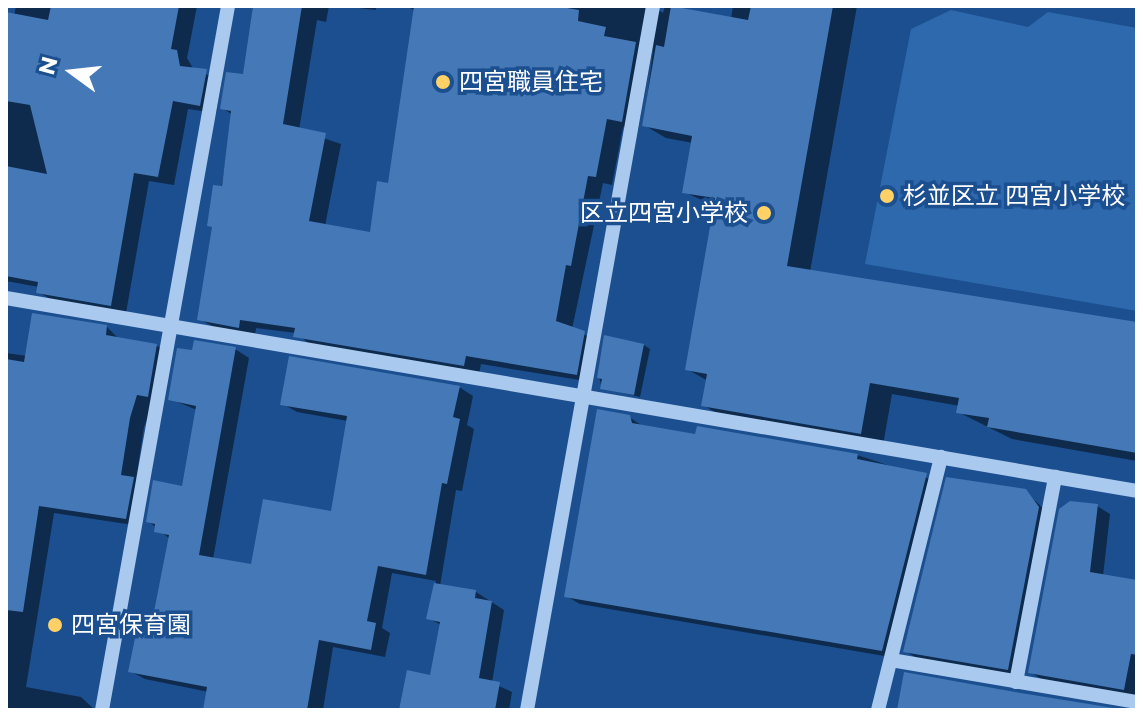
<!DOCTYPE html>
<meta charset="utf-8">
<style>
body{margin:0}
#map{position:relative;width:1143px;height:716px;overflow:hidden;background:#1b4f8f;font-family:Montserrat,"Noto Sans JP",sans-serif}
div>[style]{position:absolute}
.green>*{inset:0;background:#2e69ad}
.shadow>*{inset:0;background:#0007}
.building>*{inset:0;background:#4478b7}
.minor>*{height:14px;margin:-7px;padding:0 7px;transform-origin:7px;border-radius:7px;background:#a9c9ee}
.dots>*{width:22px;height:22px;translate:-50% -50%;box-sizing:border-box;border:4px solid #1b4f8f;border-radius:50%}
span{translate:-50% -50%;white-space:nowrap;text-align:center;line-height:1.15;-webkit-text-stroke:7px #1b4f8f;paint-order:stroke}
.poi-label{font-size:24px;color:#fff}
.left{translate:0 -50%;text-align:left}
.right{translate:-100% -50%;text-align:right}
.frame{position:absolute;inset:0;border:8px solid #fff;pointer-events:none}
.north{position:absolute;left:32px;top:32px;width:80px;height:80px;-webkit-text-stroke:6px #1b4f8f;paint-order:stroke;rotate:285deg;font-size:22px;font-weight:700;line-height:32px;text-align:center;color:#fff}
.north::after{content:'';display:block;margin:auto;width:28px;height:36px;background:#fff;clip-path:polygon(50% 0,100% 100%,50% 72%,0 100%)}
</style>
<div id="map">
<div class="green">
<i style="clip-path:polygon(951px 10px,1028px 27px,1048px 12px,1137px 28px,1137px 311px,865px 264px,911px 29px)"></i>
</div>
<div class="shadow">
<i style="clip-path:polygon(16px 6px,197px 6px,187px 58px,194px 70px,222px 80px,216px 113px,188px 109px,174px 185px,149px 181px,126px 313px,54px 301px,38px 292px,39px 287px,6px 281px,6px 14px,14px 16px)"></i>
<i style="clip-path:polygon(253px 6px,329px 6px,326px 22px,317px 20px,299px 130px,341px 144px,325px 226px,371px 234px,390px 185px,415px 11px,407px 6px,652px 6px,663px 13px,665px 6px,731px 19px,733px 6px,857px 6px,810px 272px,1137px 324px,1137px 461px,1012px 439px,958px 412px,960px 406px,892px 394px,883px 445px,725px 418px,703px 405px,708px 381px,687px 369px,715px 206px,684px 192px,693px 143px,666px 138px,644px 125px,654px 42px,638px 130px,623px 127px,612px 185px,603px 183px,572px 329px,600px 342px,592px 382px,481px 364px,479px 374px,311px 345px,296px 333px,256px 328px,255px 335px,215px 328px,200px 319px,233px 115px,222px 108px,245px 76px)"></i>
<i style="clip-path:polygon(340px 6px,376px 6px,376px 10px)"></i>
<i style="clip-path:polygon(107px 327px,120px 340px,157px 346px,171px 354px,144px 427px,136px 480px,147px 487px,140px 526px,54px 513px,26px 687px,81px 697px,95px 710px,6px 710px,6px 353px,27px 356px)"></i>
<i style="clip-path:polygon(644px 345px,650px 349px,640px 397px,602px 388px,599px 377px)"></i>
<i style="clip-path:polygon(235px 349px,249px 358px,213px 559px,252px 566px,332px 513px,348px 421px,297px 412px,283px 404px,459px 387px,473px 396px,467px 425px,474px 429px,462px 491px,456px 490px,440px 586px,476px 592px,504px 610px,492px 683px,512px 692px,509px 710px,401px 710px,432px 677px,441px 625px,428px 618px,436px 581px,392px 573px,382px 628px,390px 633px,385px 657px,333px 647px,323px 710px,205px 710px,209px 692px,145px 679px,130px 671px,154px 624px,170px 539px,148px 521px,184px 488px,197px 410px,170px 399px,194px 353px)"></i>
<i style="clip-path:polygon(629px 417px,644px 427px,697px 436px,857px 455px,939px 482px,896px 658px,580px 604px,566px 596px)"></i>
<i style="clip-path:polygon(1025px 491px,1051px 516px,1020px 676px,917px 658px,905px 651px)"></i>
<i style="clip-path:polygon(1097px 506px,1110px 514px,1103px 576px,1137px 582px,1137px 696px,1043px 680px,1030px 672px)"></i>
<i style="clip-path:polygon(906px 675px,1113px 710px,898px 710px)"></i>
</div>
<div class="building">
<i style="clip-path:polygon(51px 6px,179px 6px,171px 49px,177px 50px,180px 66px,207px 69px,200px 106px,173px 101px,158px 177px,134px 173px,111px 306px,36px 293px,38px 282px,6px 276px,6px 166px,47px 174px,30px 105px,6px 101px,6px 12px,48px 20px)"></i>
<i style="clip-path:polygon(253px 6px,302px 6px,283px 124px,326px 133px,309px 221px,370px 232px,377px 181px,388px 183px,414px 6px,555px 6px,579px 10px,578px 21px,606px 27px,604px 36px,636px 42px,622px 122px,607px 119px,596px 177px,588px 176px,571px 266px,566px 265px,556px 321px,585px 331px,577px 375px,466px 356px,464px 366px,293px 337px,295px 328px,240px 320px,239px 328px,197px 320px,212px 227px,207px 226px,213px 185px,222px 186px,231px 111px,220px 109px,226px 72px,243px 74px)"></i>
<i style="clip-path:polygon(671px 6px,748px 20px,751px 6px,833px 6px,787px 266px,1137px 322px,1137px 453px,987px 427px,989px 418px,956px 413px,959px 398px,870px 383px,861px 434px,701px 406px,707px 374px,685px 370px,715px 198px,682px 193px,692px 136px,642px 126px,656px 45px,664px 47px)"></i>
<i style="clip-path:polygon(32px 313px,107px 325px,106px 335px,157px 344px,148px 397px,137px 395px,130px 418px,121px 475px,134px 477px,126px 519px,39px 506px,23px 612px,6px 610px,6px 359px,24px 362px)"></i>
<i style="clip-path:polygon(604px 335px,644px 344px,634px 395px,600px 389px,602px 379px,597px 378px)"></i>
<i style="clip-path:polygon(194px 340px,236px 347px,199px 555px,251px 564px,263px 499px,331px 511px,347px 416px,280px 405px,289px 356px,460px 386px,453px 417px,460px 419px,447px 484px,442px 483px,426px 575px,378px 566px,367px 621px,376px 623px,371px 650px,319px 640px,307px 710px,203px 710px,207px 687px,128px 672px,139px 619px,152px 622px,169px 535px,154px 532px,155px 524px,146px 522px,153px 480px,182px 486px,196px 406px,168px 400px,177px 348px,192px 350px)"></i>
<i style="clip-path:polygon(597px 409px,630px 415px,632px 423px,695px 434px,697px 426px,858px 454px,857px 459px,927px 473px,882px 651px,564px 597px)"></i>
<i style="clip-path:polygon(946px 477px,1026px 489px,1039px 507px,1008px 670px,903px 652px)"></i>
<i style="clip-path:polygon(1070px 501px,1098px 504px,1090px 572px,1137px 580px,1137px 655px,1131px 654px,1124px 690px,1028px 673px,1059px 509px)"></i>
<i style="clip-path:polygon(434px 583px,476px 590px,475px 598px,492px 601px,479px 678px,500px 682px,495px 710px,399px 710px,407px 670px,430px 675px,440px 622px,426px 619px)"></i>
<i style="clip-path:polygon(904px 672px,1015px 692px,1120px 709px,897px 710px)"></i>
</div>
<div class="minor">
<i style="left:6px;top:298px;width:1147px;rotate:9.68deg"></i>
<i style="left:891px;top:660px;width:250px;rotate:9.7deg"></i>
<i style="left:1016px;top:682px;width:209px;rotate:-79.2deg"></i>
<i style="left:102px;top:710px;width:715px;rotate:-79.85deg"></i>
<i style="left:527px;top:710px;width:715px;rotate:-79.85deg"></i>
<i style="left:878px;top:710px;width:261px;rotate:-76deg"></i>
</div>
<div class="dots">
<i style="left:443px;top:82px;background:#ffd166"></i>
<i style="left:887px;top:196px;background:#ffd166"></i>
<i style="left:764px;top:213px;background:#ffd166"></i>
<i style="left:55px;top:625px;background:#ffd166"></i>
</div>
<div class="poi-label">
<span class="left" style="left:459px;top:82px">四宮職員住宅</span>
<span class="left" style="left:903px;top:196px">杉並区立 四宮小学校</span>
<span class="right" style="left:748px;top:213px">区立四宮小学校</span>
<span class="left" style="left:71px;top:625px">四宮保育園</span>
</div>
<div class="frame"></div>
<div class="north">N</div>
</div>
